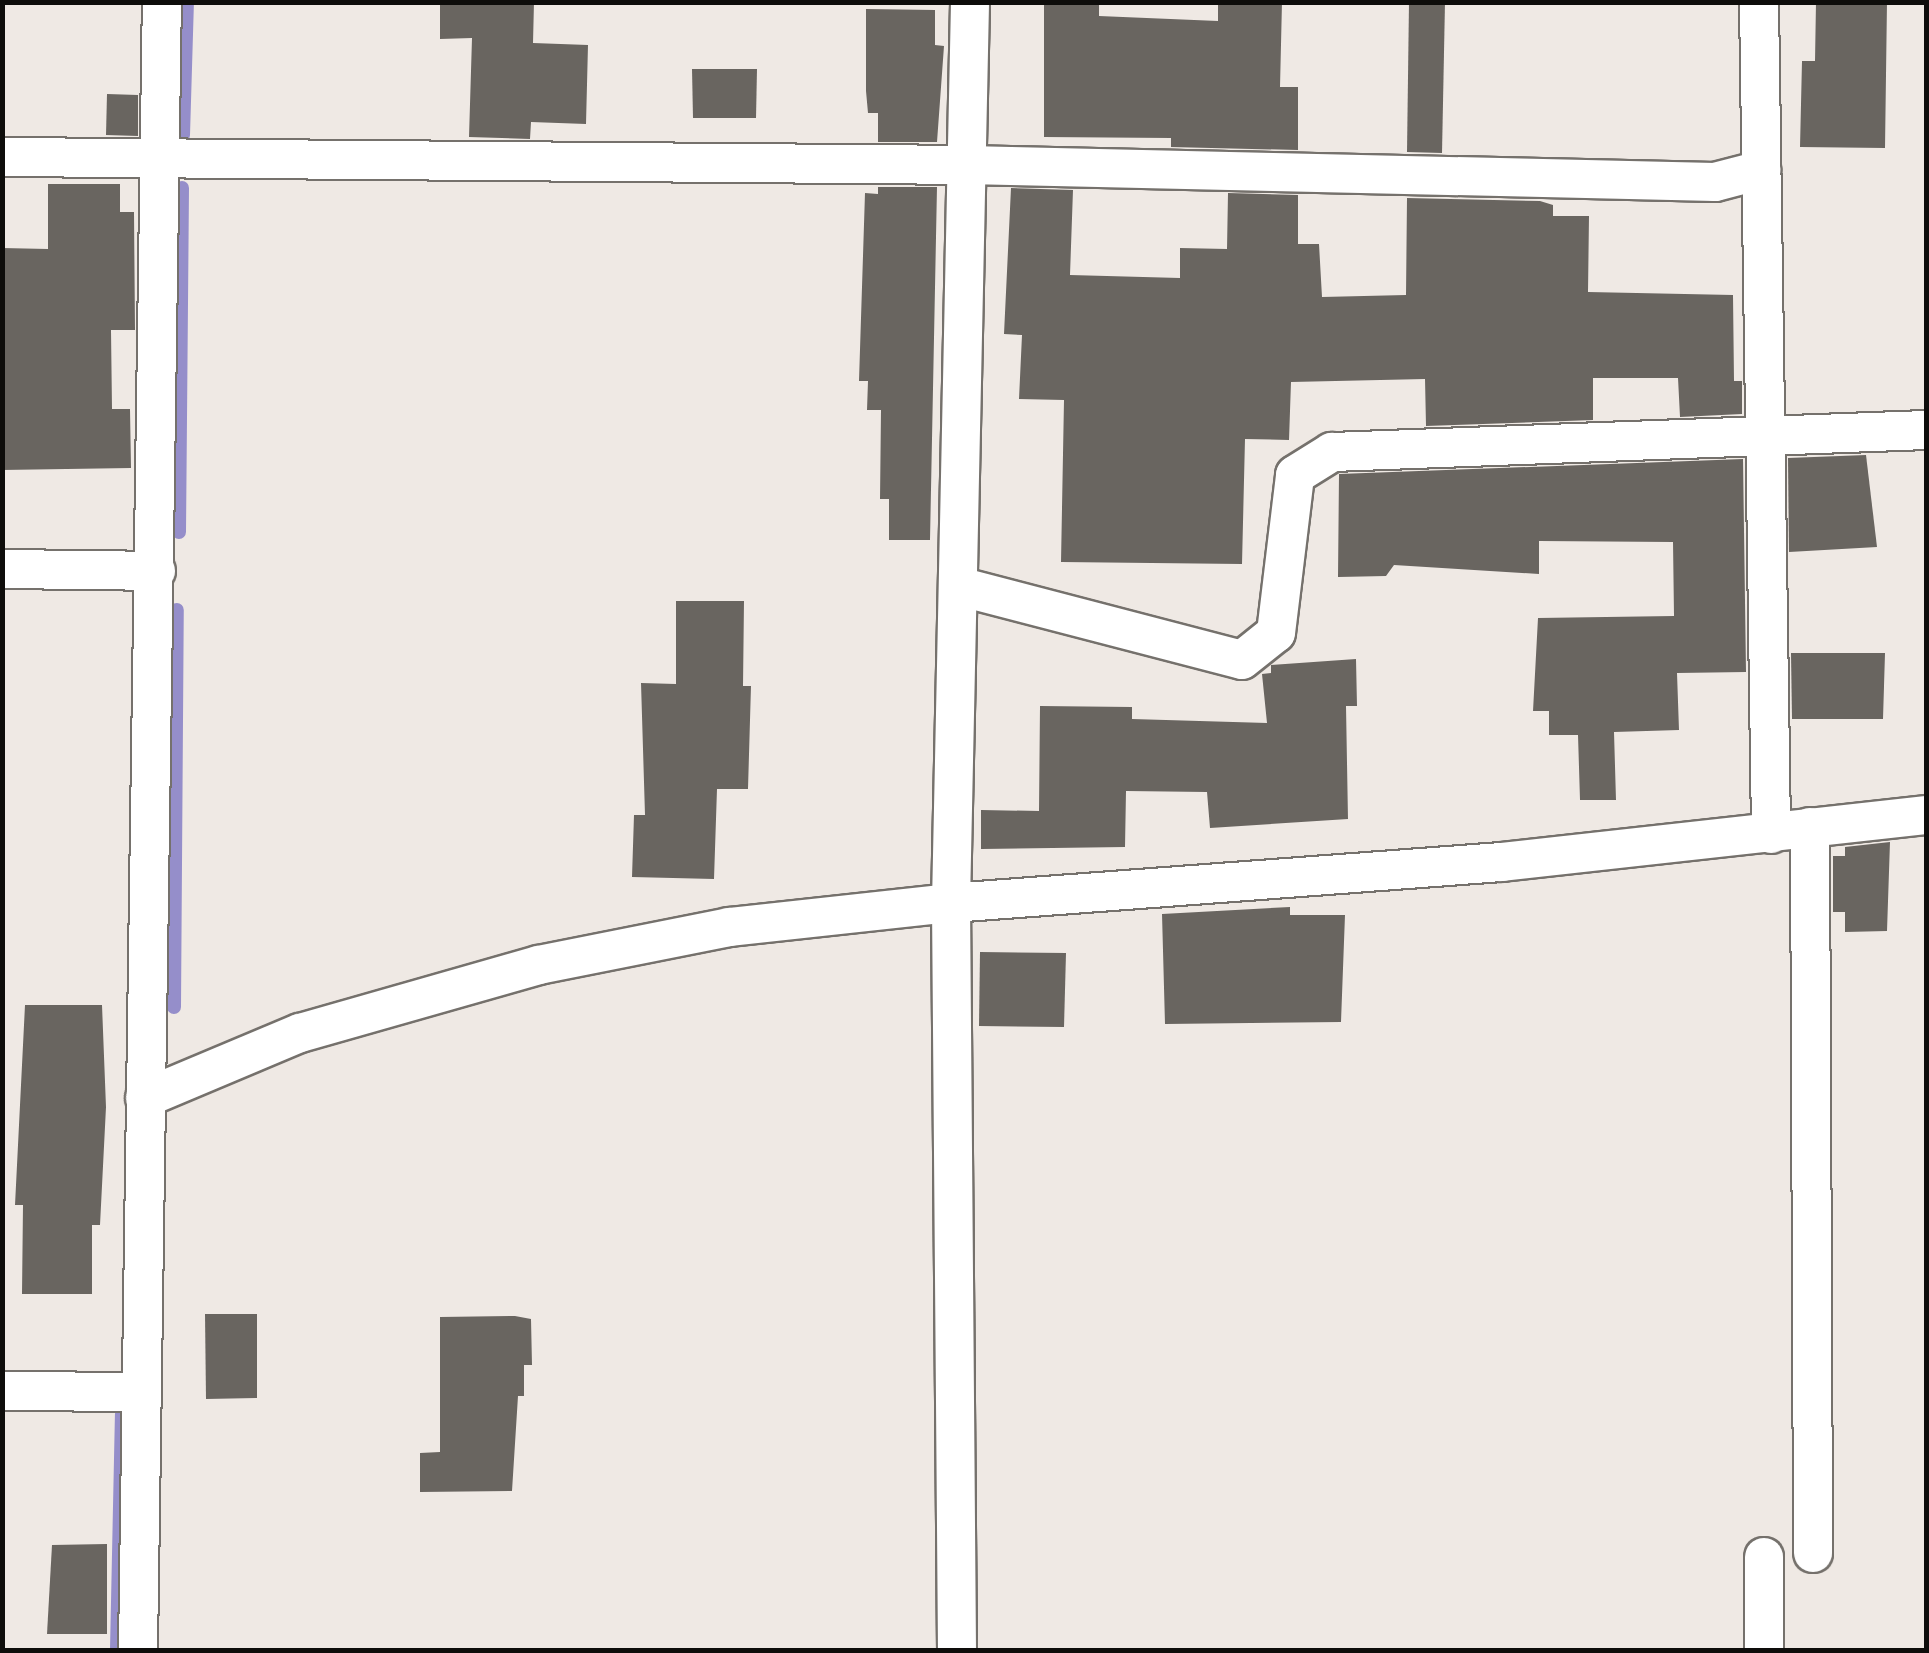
<!DOCTYPE html>
<style>
body{margin:0}
#map{position:relative;width:1929px;height:1653px;overflow:hidden;background:#efe9e4;font-family:"Playfair Display",serif}
div>[style]{position:absolute}
.stream>*{height:14px;margin:-7px;padding:0 7px;transform-origin:7px;border-radius:7px;background:#958eca}
.building>*{inset:0;background:#696560}
.roads{filter:drop-shadow(2px 0 #75716c) drop-shadow(-2px 0 #75716c) drop-shadow(0 2px #75716c) drop-shadow(0 -2px #75716c)}
.minor>*{height:38px;margin:-19px;padding:0 19px;transform-origin:19px;border-radius:19px;background:#fff}
span{translate:-50% -50%;white-space:nowrap;text-align:center;line-height:1.15;-webkit-text-stroke:9px #efe9e4;paint-order:stroke}
.frame{position:absolute;inset:0;border:5px solid #0e0d0b;pointer-events:none}
</style>
<div id="map">
<div class="stream">
<i style="left:183px;top:135px;width:133px;rotate:-88.3deg"></i>
<i style="left:179px;top:532px;width:344px;rotate:-89.5deg"></i>
<i style="left:174px;top:1007px;width:397px;rotate:-89.6deg"></i>
<i style="left:117px;top:1650px;width:236px;rotate:-88.8deg"></i>
</div>
<div class="building">
<i style="clip-path:polygon(440px 2px,534px 2px,533px 43px,588px 45px,586px 124px,531px 122px,530px 139px,469px 137px,472px 38px,440px 39px)"></i>
<i style="clip-path:polygon(1044px 2px,1099px 2px,1099px 16px,1218px 21px,1218px 2px,1282px 2px,1280px 87px,1298px 87px,1298px 150px,1171px 147px,1171px 138px,1044px 137px)"></i>
<i style="clip-path:polygon(1409px 2px,1445px 2px,1442px 153px,1407px 152px)"></i>
<i style="clip-path:polygon(1816px 2px,1887px 2px,1885px 148px,1800px 147px,1802px 61px,1815px 61px)"></i>
<i style="clip-path:polygon(866px 9px,935px 10px,935px 45px,944px 46px,937px 142px,878px 142px,878px 113px,868px 113px,866px 91px)"></i>
<i style="clip-path:polygon(692px 69px,757px 69px,756px 118px,693px 118px)"></i>
<i style="clip-path:polygon(107px 94px,138px 95px,138px 136px,106px 135px)"></i>
<i style="clip-path:polygon(48px 184px,120px 184px,120px 212px,134px 212px,135px 330px,111px 330px,112px 409px,130px 409px,131px 468px,2px 470px,2px 248px,48px 249px)"></i>
<i style="clip-path:polygon(878px 187px,937px 187px,930px 540px,889px 540px,889px 499px,880px 499px,881px 410px,867px 410px,868px 381px,859px 381px,865px 193px,878px 194px)"></i>
<i style="clip-path:polygon(1011px 188px,1073px 190px,1070px 275px,1180px 278px,1180px 248px,1227px 249px,1228px 193px,1298px 195px,1298px 244px,1319px 244px,1322px 297px,1406px 295px,1407px 198px,1540px 201px,1553px 205px,1553px 216px,1589px 216px,1588px 292px,1733px 295px,1734px 381px,1742px 381px,1742px 414px,1680px 417px,1678px 378px,1593px 378px,1593px 420px,1426px 426px,1425px 379px,1291px 382px,1289px 440px,1245px 439px,1242px 564px,1061px 562px,1064px 400px,1019px 399px,1022px 335px,1004px 334px)"></i>
<i style="clip-path:polygon(1866px 455px,1877px 547px,1789px 552px,1788px 458px)"></i>
<i style="clip-path:polygon(1743px 459px,1746px 672px,1677px 673px,1679px 730px,1614px 732px,1616px 800px,1580px 800px,1578px 735px,1549px 735px,1549px 711px,1533px 711px,1538px 618px,1674px 616px,1673px 542px,1539px 541px,1539px 574px,1394px 565px,1386px 576px,1338px 577px,1339px 474px)"></i>
<i style="clip-path:polygon(676px 601px,744px 601px,743px 686px,751px 686px,748px 789px,717px 789px,714px 879px,632px 877px,634px 815px,645px 815px,641px 683px,676px 684px)"></i>
<i style="clip-path:polygon(1791px 653px,1885px 653px,1883px 719px,1792px 719px)"></i>
<i style="clip-path:polygon(1356px 659px,1357px 706px,1346px 706px,1348px 819px,1210px 828px,1207px 792px,1126px 791px,1125px 847px,981px 849px,981px 810px,1039px 811px,1040px 706px,1132px 707px,1132px 719px,1267px 723px,1262px 674px,1271px 673px,1271px 665px)"></i>
<i style="clip-path:polygon(1890px 842px,1887px 931px,1845px 932px,1845px 912px,1833px 912px,1833px 856px,1845px 856px,1845px 847px)"></i>
<i style="clip-path:polygon(1290px 907px,1290px 915px,1345px 915px,1341px 1022px,1165px 1024px,1162px 914px)"></i>
<i style="clip-path:polygon(980px 952px,1066px 953px,1064px 1027px,979px 1026px)"></i>
<i style="clip-path:polygon(25px 1005px,102px 1005px,106px 1107px,100px 1225px,92px 1225px,92px 1294px,22px 1294px,23px 1205px,15px 1205px)"></i>
<i style="clip-path:polygon(205px 1314px,257px 1314px,257px 1398px,206px 1399px)"></i>
<i style="clip-path:polygon(515px 1316px,531px 1319px,532px 1365px,524px 1365px,524px 1396px,518px 1396px,512px 1491px,420px 1492px,420px 1453px,440px 1452px,440px 1317px)"></i>
<i style="clip-path:polygon(107px 1544px,107px 1634px,47px 1634px,52px 1545px)"></i>
</div>
<div class="roads">
<div class="minor">
<i style="left:1759px;top:2px;width:832px;rotate:89.17deg"></i>
<i style="left:2px;top:157px;width:965px;rotate:0.47deg"></i>
<i style="left:967px;top:165px;width:748px;rotate:1.3deg"></i>
<i style="left:1715px;top:182px;width:48px;rotate:-14.6deg"></i>
<i style="left:2px;top:569px;width:154px;rotate:0.7deg"></i>
<i style="left:958px;top:586px;width:293px;rotate:14.6deg"></i>
<i style="left:1242px;top:660px;width:43px;rotate:-38.5deg"></i>
<i style="left:1276px;top:633px;width:159px;rotate:-83.1deg"></i>
<i style="left:1295px;top:475px;width:44px;rotate:-31.9deg"></i>
<i style="left:1332px;top:452px;width:594px;rotate:-2.12deg"></i>
<i style="left:1810px;top:827px;width:726px;rotate:89.76deg"></i>
<i style="left:145px;top:1098px;width:168px;rotate:-22.8deg"></i>
<i style="left:300px;top:1033px;width:248px;rotate:-15.9deg"></i>
<i style="left:539px;top:965px;width:194px;rotate:-11.3deg"></i>
<i style="left:729px;top:927px;width:223px;rotate:-6.2deg"></i>
<i style="left:951px;top:903px;width:552px;rotate:-4.26deg"></i>
<i style="left:1501px;top:862px;width:428px;rotate:-6.3deg"></i>
<i style="left:2px;top:1391px;width:139px;rotate:0.4deg"></i>
<i style="left:1764px;top:1557px;width:93px;rotate:90deg"></i>
<i style="left:138px;top:1650px;width:1648px;rotate:-89.17deg"></i>
<i style="left:957px;top:1650px;width:747px;rotate:-90.46deg"></i>
<i style="left:951px;top:903px;width:901px;rotate:-88.79deg"></i>
</div>
</div>
<div class="frame"></div>
</div>
